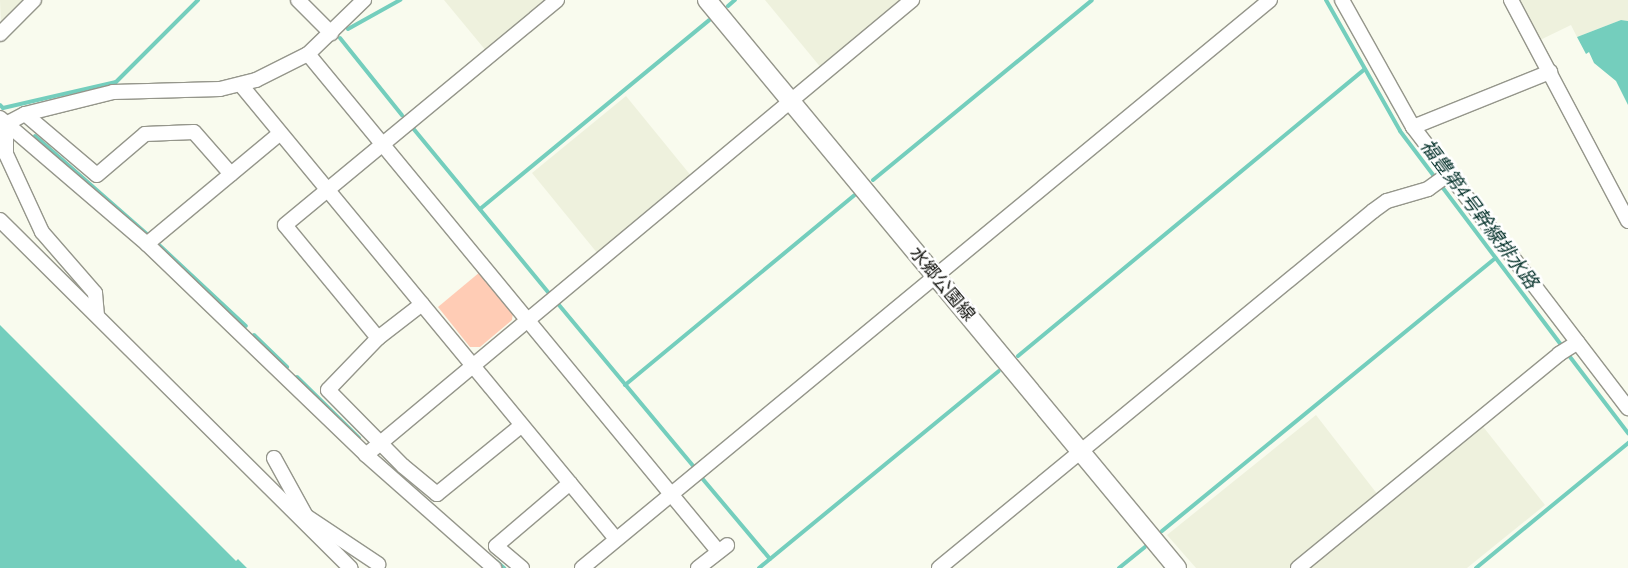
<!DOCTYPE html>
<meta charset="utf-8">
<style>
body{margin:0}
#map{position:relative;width:1628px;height:568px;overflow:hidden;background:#f9fbee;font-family:"PT Sans","Noto Sans JP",sans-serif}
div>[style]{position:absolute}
.built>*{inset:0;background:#eef1dd}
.green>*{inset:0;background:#ffccb5}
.water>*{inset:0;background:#74cebd}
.stream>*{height:4px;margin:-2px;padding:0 2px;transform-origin:2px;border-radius:2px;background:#74cebd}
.roads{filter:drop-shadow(1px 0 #95968b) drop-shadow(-1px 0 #95968b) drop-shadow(0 1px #95968b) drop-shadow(0 -1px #95968b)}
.minor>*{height:14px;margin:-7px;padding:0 7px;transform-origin:7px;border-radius:7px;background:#fff}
.major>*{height:18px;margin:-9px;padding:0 9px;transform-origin:9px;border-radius:9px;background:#fff}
span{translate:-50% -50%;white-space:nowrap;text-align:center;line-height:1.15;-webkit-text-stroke:5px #fff;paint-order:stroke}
.street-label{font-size:18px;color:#151611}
.water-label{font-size:19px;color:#05322b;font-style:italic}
</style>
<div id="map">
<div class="built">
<i style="clip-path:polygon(0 0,25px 0,1px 24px)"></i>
<i style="clip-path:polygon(444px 0,550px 0,487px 52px)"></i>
<i style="clip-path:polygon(765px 0,905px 0,822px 69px)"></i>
<i style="clip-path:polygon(1519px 0,1628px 0,1628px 21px,1621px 20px,1577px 37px,1571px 25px,1538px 41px)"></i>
<i style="clip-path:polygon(626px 96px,692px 177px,598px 254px,532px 173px)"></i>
<i style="clip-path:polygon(1316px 415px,1378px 495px,1290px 568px,1196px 568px,1167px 535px)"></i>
<i style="clip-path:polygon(1481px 424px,1545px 505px,1467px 568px,1306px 568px)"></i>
</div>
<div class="green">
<i style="clip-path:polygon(480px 272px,513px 312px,512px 320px,480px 347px,470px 347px,438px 307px)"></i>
</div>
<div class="water">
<i style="clip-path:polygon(1621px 20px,1628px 21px,1628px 105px,1616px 81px,1594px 63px,1589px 52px,1586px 54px,1577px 37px)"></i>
<i style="clip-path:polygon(0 325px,236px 561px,238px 559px,247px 568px,0 568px)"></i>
</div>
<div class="stream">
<i style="left:1326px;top:0;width:150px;rotate:60.5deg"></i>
<i style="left:1400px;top:131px;width:271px;rotate:53deg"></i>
<i style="left:728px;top:6px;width:9px;rotate:-41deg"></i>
<i style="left:348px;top:29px;width:60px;rotate:-29.1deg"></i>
<i style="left:340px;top:38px;width:99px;rotate:51.2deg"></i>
<i style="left:0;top:105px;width:4px;rotate:45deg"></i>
<i style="left:3px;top:108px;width:116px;rotate:-13deg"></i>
<i style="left:116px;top:82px;width:116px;rotate:-45deg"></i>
<i style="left:412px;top:127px;width:215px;rotate:50.5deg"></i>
<i style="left:35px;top:136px;width:149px;rotate:41.2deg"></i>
<i style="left:873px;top:180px;width:283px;rotate:-39.4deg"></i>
<i style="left:480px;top:209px;width:297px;rotate:-39.5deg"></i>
<i style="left:158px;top:244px;width:120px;rotate:43deg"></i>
<i style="left:559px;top:305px;width:209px;rotate:50.2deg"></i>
<i style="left:254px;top:335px;width:46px;rotate:44.1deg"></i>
<i style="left:1567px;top:353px;width:101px;rotate:52.7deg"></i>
<i style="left:1018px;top:356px;width:450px;rotate:-39.6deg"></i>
<i style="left:297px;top:377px;width:87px;rotate:44.5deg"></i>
<i style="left:625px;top:385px;width:298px;rotate:-39.6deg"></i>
<i style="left:701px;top:477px;width:107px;rotate:49.9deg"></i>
<i style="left:1162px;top:531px;width:431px;rotate:-39.3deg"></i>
<i style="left:496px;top:561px;width:11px;rotate:41deg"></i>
<i style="left:759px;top:568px;width:310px;rotate:-39.4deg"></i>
<i style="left:1119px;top:568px;width:33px;rotate:-39deg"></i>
<i style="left:1476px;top:568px;width:197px;rotate:-39.4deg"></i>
</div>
<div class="roads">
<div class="minor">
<i style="left:298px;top:0;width:47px;rotate:45deg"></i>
<i style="left:1342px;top:0;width:145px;rotate:60.8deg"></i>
<i style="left:1413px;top:127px;width:354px;rotate:52.6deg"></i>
<i style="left:1511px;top:0;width:250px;rotate:62.1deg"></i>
<i style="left:0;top:34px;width:48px;rotate:-45deg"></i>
<i style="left:308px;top:54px;width:644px;rotate:50.48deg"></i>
<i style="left:241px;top:85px;width:589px;rotate:50.44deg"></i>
<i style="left:25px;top:114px;width:94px;rotate:40.3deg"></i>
<i style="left:97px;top:175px;width:63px;rotate:-40.5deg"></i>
<i style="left:145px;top:134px;width:49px;rotate:-2.3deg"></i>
<i style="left:194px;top:132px;width:56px;rotate:48.6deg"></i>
<i style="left:0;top:118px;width:194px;rotate:40.6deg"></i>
<i style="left:147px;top:244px;width:304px;rotate:43.9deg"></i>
<i style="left:366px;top:455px;width:171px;rotate:41.4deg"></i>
<i style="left:6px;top:124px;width:21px;rotate:-28deg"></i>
<i style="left:25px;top:114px;width:91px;rotate:-14deg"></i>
<i style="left:113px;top:92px;width:107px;rotate:-1.6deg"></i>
<i style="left:220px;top:89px;width:37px;rotate:-14deg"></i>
<i style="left:256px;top:80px;width:58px;rotate:-26.6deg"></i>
<i style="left:308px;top:54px;width:78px;rotate:-44deg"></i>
<i style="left:6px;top:124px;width:30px;rotate:90deg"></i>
<i style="left:6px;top:154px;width:86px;rotate:65.2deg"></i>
<i style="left:42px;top:232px;width:81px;rotate:49deg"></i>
<i style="left:95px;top:293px;width:21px;rotate:85deg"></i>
<i style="left:1413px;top:127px;width:148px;rotate:-21.9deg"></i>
<i style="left:0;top:220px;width:494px;rotate:44.8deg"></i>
<i style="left:147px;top:244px;width:173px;rotate:-39.8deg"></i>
<i style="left:422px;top:304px;width:56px;rotate:142.3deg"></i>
<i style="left:378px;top:338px;width:72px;rotate:133.9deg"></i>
<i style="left:328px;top:390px;width:107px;rotate:45.4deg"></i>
<i style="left:403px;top:466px;width:44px;rotate:39.5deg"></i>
<i style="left:437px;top:494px;width:109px;rotate:-39.1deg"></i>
<i style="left:378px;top:338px;width:146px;rotate:-129.5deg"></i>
<i style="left:285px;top:225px;width:353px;rotate:-39.6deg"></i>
<i style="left:366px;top:455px;width:711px;rotate:-39.81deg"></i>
<i style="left:274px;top:458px;width:66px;rotate:61.1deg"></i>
<i style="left:306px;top:516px;width:87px;rotate:33.7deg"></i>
<i style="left:522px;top:568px;width:34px;rotate:-140deg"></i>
<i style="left:496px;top:546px;width:97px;rotate:-40.4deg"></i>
<i style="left:582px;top:568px;width:892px;rotate:-39.54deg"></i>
<i style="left:698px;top:568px;width:37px;rotate:-38deg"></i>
<i style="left:939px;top:568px;width:562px;rotate:-39.44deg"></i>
<i style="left:1373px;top:211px;width:17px;rotate:-36deg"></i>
<i style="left:1387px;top:201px;width:43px;rotate:-16.3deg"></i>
<i style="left:1428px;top:189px;width:26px;rotate:-36deg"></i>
<i style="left:1298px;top:568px;width:338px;rotate:-39.3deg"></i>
<i style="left:1559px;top:354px;width:22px;rotate:-32deg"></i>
</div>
<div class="major">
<i style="left:707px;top:0;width:737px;rotate:50.39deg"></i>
</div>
</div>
<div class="street-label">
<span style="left:942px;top:284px;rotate:50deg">水郷公園線</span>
</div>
<div class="water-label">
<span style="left:1479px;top:214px;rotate:53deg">福豊第4号幹線排水路</span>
</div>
</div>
